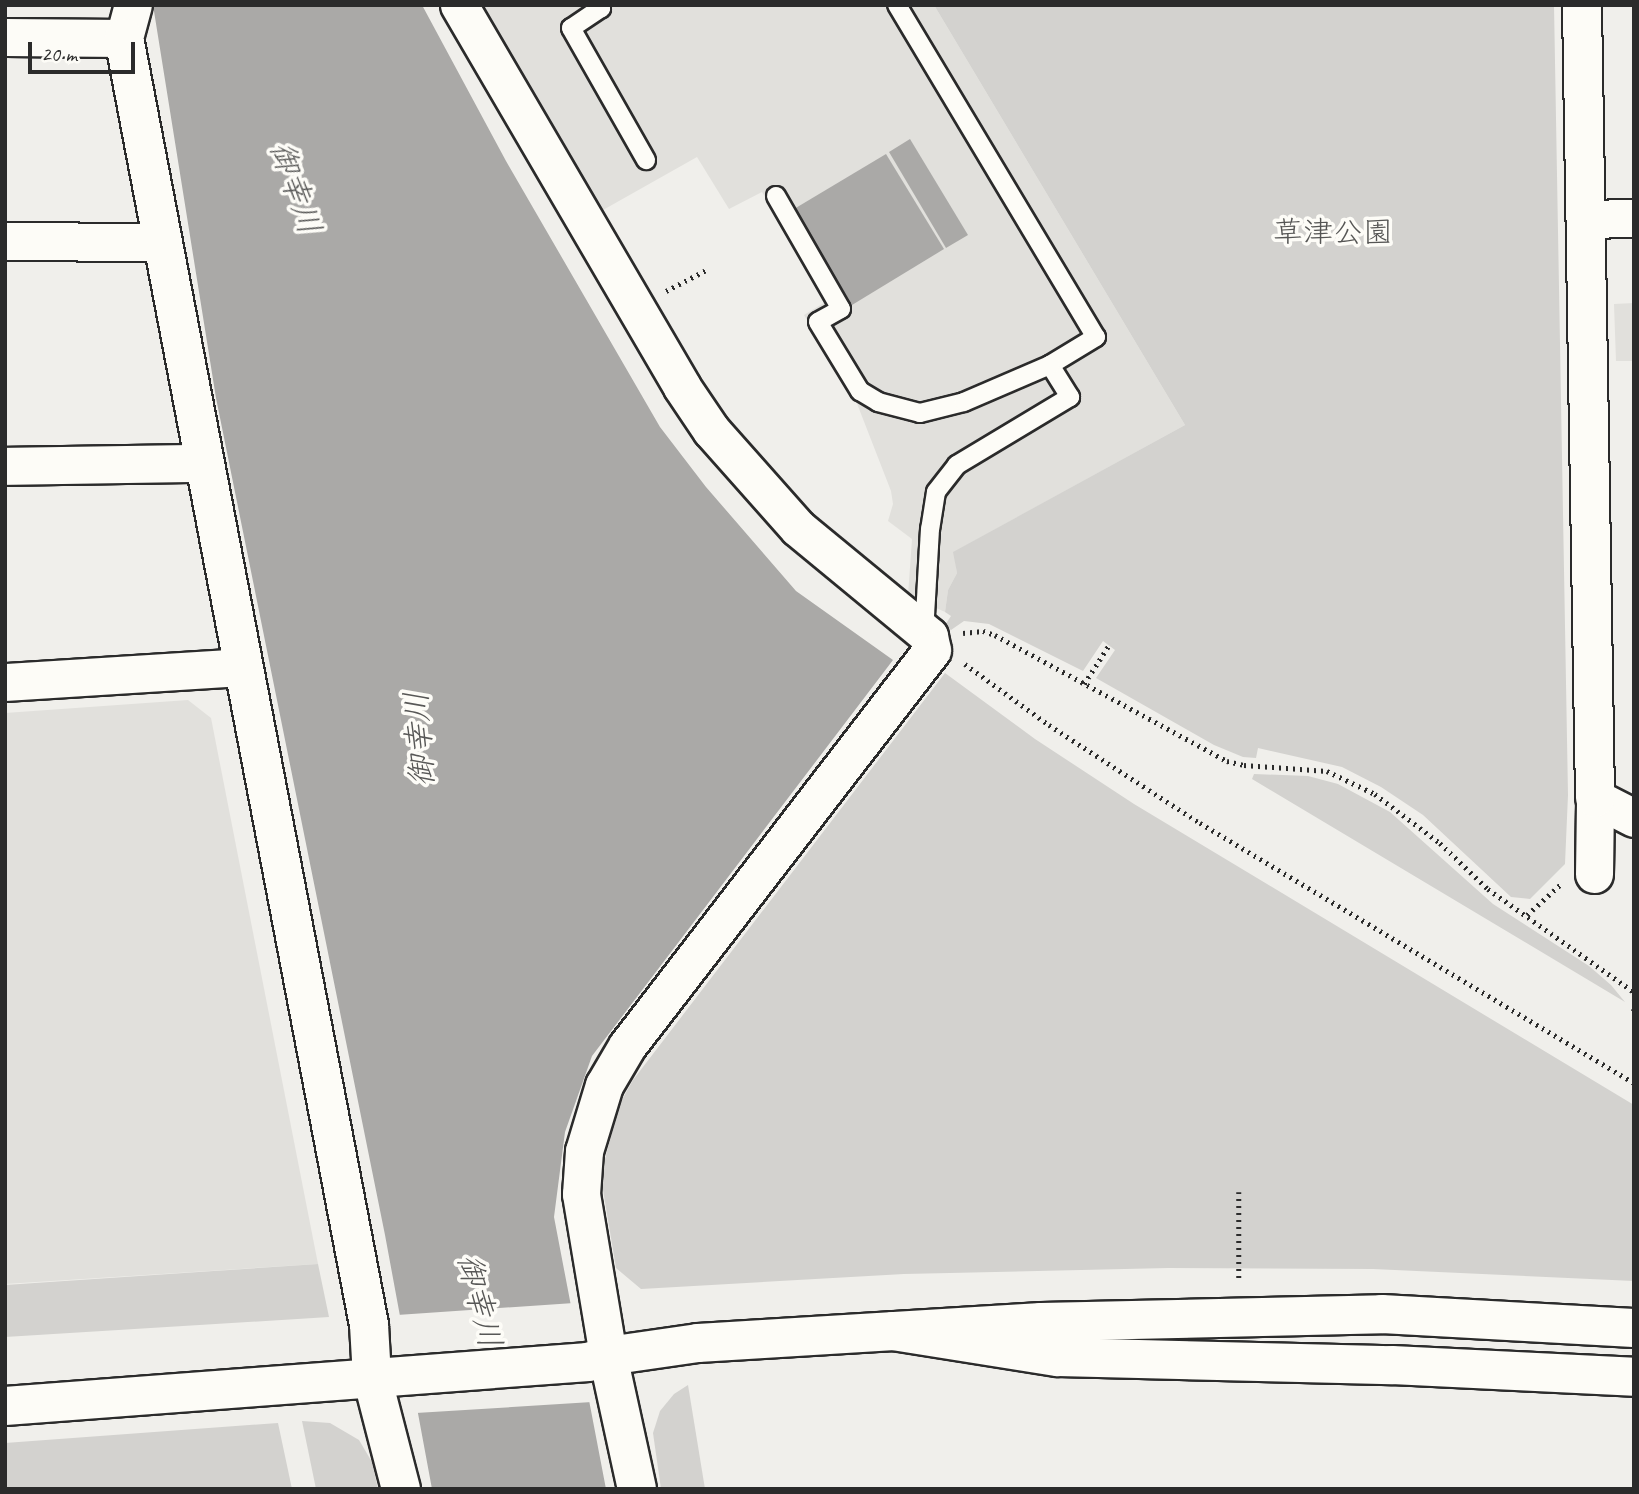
<!DOCTYPE html>
<meta charset="utf-8">
<style>
body{margin:0}
#map{position:relative;width:1639px;height:1494px;overflow:hidden;background:#f0efeb;font-family:Caveat,"Klee One",sans-serif}
div>[style]{position:absolute}
.built>*{inset:0;background:#e1e0dc}
.green>*{inset:0;background:#d3d2cf}
.water>*{inset:0;background:#aaa9a7}
.pier>*{inset:0;background:#f0efeb}
.path>*{height:4.5px;margin-top:-2.25px;transform-origin:0;background:repeating-linear-gradient(90deg,#2b2b2b 0 2px,transparent 0 7px)}
.roads{filter:drop-shadow(2px 0 #2b2b2b) drop-shadow(-2px 0 #2b2b2b) drop-shadow(0 2px #2b2b2b) drop-shadow(0 -2px #2b2b2b)}
.lane>*{height:18px;margin:-9px;padding:0 9px;transform-origin:9px;border-radius:9px;background:#fdfcf7}
.street>*{height:37px;margin:-18.5px;padding:0 18.5px;transform-origin:18.5px;border-radius:18.5px;background:#fdfcf7}
.secondary>*{height:38px;margin:-19px;padding:0 19px;transform-origin:19px;border-radius:19px;background:#fdfcf7}
.highway>*{height:38px;margin:-19px;padding:0 19px;transform-origin:19px;border-radius:19px;background:#fdfcf7}
span{translate:-50% -50%;white-space:nowrap;text-align:center;line-height:1.15;-webkit-text-stroke:7px #fdfcf7;paint-order:stroke}
.park-label{font-size:30px;color:#555554}
.water-label{font-size:32px;color:#575756;font-style:italic}
.frame{position:absolute;inset:0;border:7px solid #2b2b2b;pointer-events:none}
.scale{position:absolute;left:28px;top:42px;width:107px;height:32px;box-sizing:border-box;border:4px solid #2b2b2b;border-top:0;padding-left:9px;font-size:21px;line-height:24px;white-space:nowrap;color:#2b2b2b;-webkit-text-stroke:5px #fdfcf7;paint-order:stroke}
</style>
<div id="map">
<div class="built">
<i style="clip-path:polygon(481px 5px,934px 5px,1185px 425px,954px 552px,957px 573px,948px 590px,945px 612px,908px 595px,912px 539px,888px 521px,893px 504px,891px 491px,856px 401px,804px 315px,827px 301px,762px 192px,729px 209px,697px 157px,603px 210px)"></i>
<i style="clip-path:polygon(1634px 303px,1634px 361px,1616px 361px,1614px 304px)"></i>
<i style="clip-path:polygon(188px 700px,211px 718px,318px 1264px,5px 1284px,5px 713px)"></i>
</div>
<div class="green">
<i style="clip-path:polygon(934px 5px,1554px 5px,1568px 795px,1565px 864px,1530px 899px,1511px 897px,1423px 815px,1381px 787px,1342px 767px,1258px 748px,1256px 758px,1243px 757px,1214px 745px,1096px 678px,1115px 650px,1103px 641px,1083px 671px,989px 624px,964px 621px,951px 630px,945px 625px,951px 616px,945px 612px,948px 590px,957px 573px,953px 552px,1185px 425px)"></i>
<i style="clip-path:polygon(945px 673px,1035px 739px,1134px 804px,1634px 1105px,1634px 1281px,1373px 1269px,1168px 1268px,904px 1274px,641px 1289px,616px 1268px,602px 1184px,605px 1159px,619px 1105px,633px 1080px)"></i>
<i style="clip-path:polygon(1254px 774px,1308px 776px,1338px 784px,1390px 812px,1493px 904px,1589px 966px,1611px 985px,1625px 1002px,1252px 779px)"></i>
<i style="clip-path:polygon(318px 1264px,329px 1317px,5px 1337px,5px 1285px)"></i>
<i style="clip-path:polygon(688px 1385px,705px 1489px,661px 1489px,653px 1433px,660px 1411px,674px 1394px)"></i>
<i style="clip-path:polygon(302px 1421px,330px 1423px,359px 1440px,372px 1462px,378px 1489px,316px 1489px)"></i>
<i style="clip-path:polygon(278px 1423px,292px 1489px,5px 1489px,5px 1443px)"></i>
</div>
<div class="water">
<i style="clip-path:polygon(153px 5px,422px 5px,506px 161px,660px 427px,706px 487px,796px 591px,893px 660px,592px 1056px,565px 1132px,554px 1217px,606px 1489px,432px 1489px,385px 1235px,216px 398px)"></i>
<i style="clip-path:polygon(910px 139px,968px 235px,946px 248px,889px 152px)"></i>
<i style="clip-path:polygon(886px 154px,944px 249px,852px 305px,794px 209px)"></i>
</div>
<div class="pier">
<i style="clip-path:polygon(574px 1303px,592px 1402px,416px 1413px,397px 1315px)"></i>
</div>
<div class="path">
<i style="left:666px;top:291px;width:47px;rotate:-27.6deg"></i>
<i style="left:963px;top:633px;width:20px;rotate:-6deg"></i>
<i style="left:983px;top:631px;width:13px;rotate:18deg"></i>
<i style="left:995px;top:635px;width:264px;rotate:28.5deg"></i>
<i style="left:1227px;top:761px;width:17px;rotate:13deg"></i>
<i style="left:1244px;top:765px;width:83px;rotate:4.1deg"></i>
<i style="left:1327px;top:771px;width:53px;rotate:25.6deg"></i>
<i style="left:1375px;top:794px;width:81px;rotate:37deg"></i>
<i style="left:1440px;top:843px;width:66px;rotate:43.8deg"></i>
<i style="left:1488px;top:889px;width:179px;rotate:35.2deg"></i>
<i style="left:965px;top:664px;width:104px;rotate:36deg"></i>
<i style="left:1049px;top:725px;width:180px;rotate:33deg"></i>
<i style="left:1200px;top:823px;width:506px;rotate:30.92deg"></i>
<i style="left:1084px;top:684px;width:46px;rotate:-57.3deg"></i>
<i style="left:1527px;top:915px;width:46px;rotate:-42.4deg"></i>
<i style="left:1634px;top:1009px;width:3px;rotate:90deg"></i>
<i style="left:1239px;top:1192px;width:87px;rotate:90deg"></i>
</div>
<div class="roads">
<div class="lane">
<i style="left:599px;top:5px;width:4px;rotate:56deg"></i>
<i style="left:601px;top:8px;width:36px;rotate:146deg"></i>
<i style="left:571px;top:28px;width:152px;rotate:60.4deg"></i>
<i style="left:897px;top:5px;width:387px;rotate:59.1deg"></i>
<i style="left:1096px;top:337px;width:54px;rotate:148.7deg"></i>
<i style="left:1050px;top:365px;width:38px;rotate:58deg"></i>
<i style="left:1070px;top:397px;width:132px;rotate:149deg"></i>
<i style="left:957px;top:465px;width:34px;rotate:128deg"></i>
<i style="left:936px;top:492px;width:37px;rotate:99deg"></i>
<i style="left:930px;top:529px;width:103px;rotate:93.3deg"></i>
<i style="left:776px;top:196px;width:130px;rotate:60.1deg"></i>
<i style="left:841px;top:309px;width:26px;rotate:151deg"></i>
<i style="left:818px;top:322px;width:81px;rotate:58.7deg"></i>
<i style="left:860px;top:391px;width:21px;rotate:31deg"></i>
<i style="left:878px;top:402px;width:43px;rotate:14.7deg"></i>
<i style="left:920px;top:413px;width:45px;rotate:-14deg"></i>
<i style="left:964px;top:402px;width:94px;rotate:-23.3deg"></i>
</div>
<div class="street">
<i style="left:459px;top:5px;width:442px;rotate:59.7deg"></i>
<i style="left:682px;top:387px;width:52px;rotate:56deg"></i>
<i style="left:711px;top:430px;width:131px;rotate:48.4deg"></i>
<i style="left:798px;top:528px;width:170px;rotate:39.5deg"></i>
<i style="left:929px;top:636px;width:14px;rotate:78deg"></i>
<i style="left:932px;top:650px;width:500px;rotate:127.6deg"></i>
<i style="left:627px;top:1046px;width:45px;rotate:120.5deg"></i>
<i style="left:604px;top:1085px;width:69px;rotate:106.9deg"></i>
<i style="left:584px;top:1151px;width:43px;rotate:94deg"></i>
<i style="left:581px;top:1194px;width:164px;rotate:80.5deg"></i>
<i style="left:5px;top:37px;width:119px;rotate:0.5deg"></i>
<i style="left:124px;top:38px;width:34px;rotate:-75deg"></i>
<i style="left:1585px;top:219px;width:49px;rotate:-1.2deg"></i>
<i style="left:5px;top:241px;width:157px;rotate:0.4deg"></i>
<i style="left:5px;top:466px;width:199px;rotate:-0.9deg"></i>
<i style="left:5px;top:682px;width:238px;rotate:-3.6deg"></i>
<i style="left:1594px;top:874px;width:76px;rotate:-89.2deg"></i>
<i style="left:1595px;top:798px;width:44px;rotate:27.1deg"></i>
</div>
<div class="secondary">
<i style="left:1582px;top:5px;width:793px;rotate:89.06deg"></i>
<i style="left:124px;top:38px;width:1310px;rotate:79.22deg"></i>
<i style="left:369px;top:1325px;width:52px;rotate:86.7deg"></i>
<i style="left:372px;top:1377px;width:116px;rotate:75.5deg"></i>
<i style="left:608px;top:1356px;width:136px;rotate:77.7deg"></i>
<i style="left:5px;top:1406px;width:585px;rotate:-4.32deg"></i>
<i style="left:588px;top:1362px;width:21px;rotate:-17deg"></i>
<i style="left:608px;top:1356px;width:91px;rotate:-8.2deg"></i>
<i style="left:698px;top:1343px;width:344px;rotate:-3.5deg"></i>
<i style="left:1041px;top:1322px;width:341px;rotate:-1.3deg"></i>
<i style="left:1382px;top:1314px;width:252px;rotate:3.2deg"></i>
</div>
<div class="highway">
<i style="left:893px;top:1331px;width:167px;rotate:9deg"></i>
<i style="left:1058px;top:1357px;width:334px;rotate:1.4deg"></i>
<i style="left:1392px;top:1365px;width:242px;rotate:2.8deg"></i>
</div>
</div>
<div class="park-label">
<span style="left:1333px;top:232px">草津公園</span>
</div>
<div class="water-label">
<span style="left:295px;top:188px;rotate:71deg">御幸川</span>
<span style="left:420px;top:739px;rotate:-94deg">御幸川</span>
<span style="left:479px;top:1301px;rotate:76deg">御幸川</span>
</div>
<div class="frame"></div>
<div class="scale">20 m</div>
</div>
